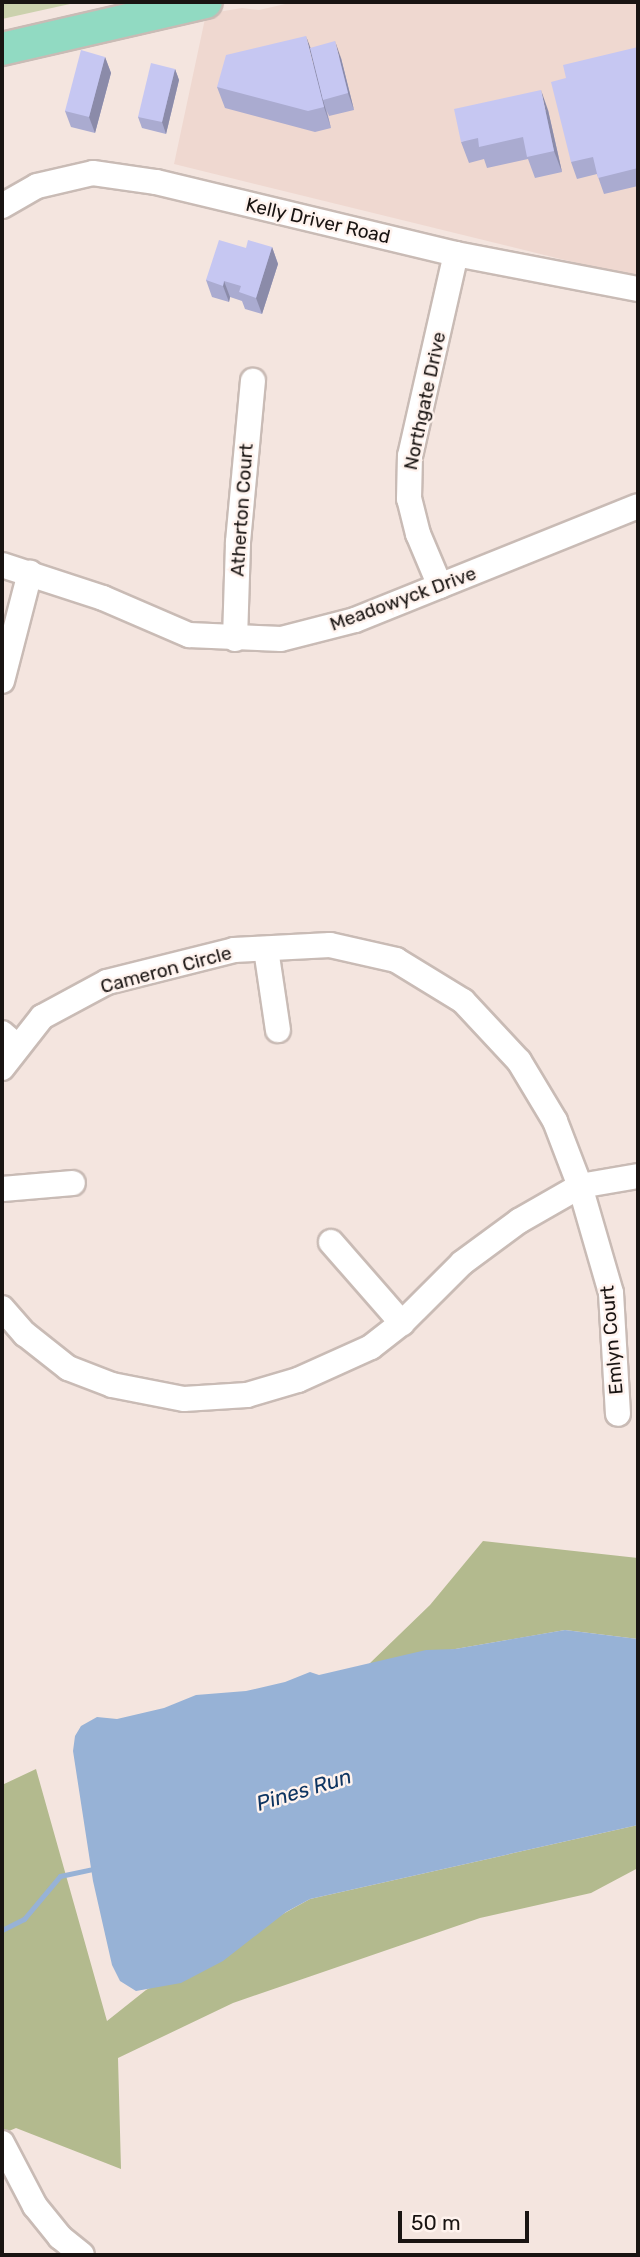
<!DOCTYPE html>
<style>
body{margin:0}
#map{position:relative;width:640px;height:2257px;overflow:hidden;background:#f4e5df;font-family:Rubik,sans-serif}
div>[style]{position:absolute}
.built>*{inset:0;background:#efd8d0}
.green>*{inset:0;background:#cbd1ad}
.forest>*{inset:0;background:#b3ba8e}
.water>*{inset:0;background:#97b2d6}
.stream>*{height:5px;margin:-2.5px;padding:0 2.5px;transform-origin:2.5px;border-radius:2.5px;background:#97b2d6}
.roads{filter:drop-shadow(2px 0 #c9bbb5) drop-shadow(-2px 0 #c9bbb5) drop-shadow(0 2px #c9bbb5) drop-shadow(0 -2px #c9bbb5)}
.minor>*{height:24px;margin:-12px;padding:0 12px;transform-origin:12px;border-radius:12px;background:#fff}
.major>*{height:32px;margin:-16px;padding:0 16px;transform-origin:16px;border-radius:16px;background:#91dac2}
.wall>*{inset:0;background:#aaabd0}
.shaded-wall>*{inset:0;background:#8b8ba9}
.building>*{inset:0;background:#c6c7f2}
span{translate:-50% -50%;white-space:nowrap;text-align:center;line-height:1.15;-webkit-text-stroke:5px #fff3ee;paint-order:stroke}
.street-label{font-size:19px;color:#191412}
.water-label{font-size:21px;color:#0e3461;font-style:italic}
.frame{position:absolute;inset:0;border:4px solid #191412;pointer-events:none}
.scale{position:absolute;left:398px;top:2211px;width:131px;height:32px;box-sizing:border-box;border:4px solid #191412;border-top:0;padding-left:9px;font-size:21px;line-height:24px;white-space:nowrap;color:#191412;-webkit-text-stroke:5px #fff3ee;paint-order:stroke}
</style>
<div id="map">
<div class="built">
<i style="clip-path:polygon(294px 2px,638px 2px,638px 278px,174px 164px,206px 14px,242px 8px,259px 10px)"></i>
</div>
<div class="green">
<i style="clip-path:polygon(2px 2px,79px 2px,2px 19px)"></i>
</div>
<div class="forest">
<i style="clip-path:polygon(483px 1541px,638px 1558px,638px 1639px,565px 1630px,369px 1664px,430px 1605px)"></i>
<i style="clip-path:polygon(36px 1769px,107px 2021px,146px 1990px,310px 1899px,638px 1825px,638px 1868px,591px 1893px,480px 1918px,233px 2003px,118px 2058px,121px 2169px,16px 2128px,2px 2134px,2px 1785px)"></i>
</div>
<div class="water">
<i style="clip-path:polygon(565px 1630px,638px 1639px,638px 1825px,310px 1899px,286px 1912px,223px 1961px,181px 1983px,136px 1991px,120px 1981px,112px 1965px,93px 1881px,73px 1751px,75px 1736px,81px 1726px,97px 1717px,117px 1719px,164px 1708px,196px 1695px,246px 1691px,285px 1682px,310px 1672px,319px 1675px,426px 1650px,455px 1649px)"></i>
</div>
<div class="stream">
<i style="left:2px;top:1930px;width:25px;rotate:-27deg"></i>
<i style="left:24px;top:1919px;width:56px;rotate:-50.1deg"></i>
<i style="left:60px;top:1876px;width:39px;rotate:-12deg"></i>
</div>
<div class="roads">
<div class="minor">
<i style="left:2px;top:206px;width:40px;rotate:-29.7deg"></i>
<i style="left:37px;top:186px;width:57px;rotate:-13.1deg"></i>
<i style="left:93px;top:173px;width:64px;rotate:8.1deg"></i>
<i style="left:156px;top:182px;width:309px;rotate:13.5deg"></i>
<i style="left:456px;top:254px;width:185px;rotate:10.9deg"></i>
<i style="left:2px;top:565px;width:106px;rotate:18.1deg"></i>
<i style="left:103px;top:598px;width:94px;rotate:23.3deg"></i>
<i style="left:189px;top:635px;width:92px;rotate:2.5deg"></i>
<i style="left:281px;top:639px;width:76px;rotate:-14.4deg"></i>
<i style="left:355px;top:620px;width:305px;rotate:-21.9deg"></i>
<i style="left:440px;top:586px;width:56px;rotate:-112.9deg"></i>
<i style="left:418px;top:534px;width:36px;rotate:-104deg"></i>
<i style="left:409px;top:499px;width:43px;rotate:-88.7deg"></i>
<i style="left:410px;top:456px;width:207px;rotate:-77.2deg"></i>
<i style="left:235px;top:639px;width:97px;rotate:-88.2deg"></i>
<i style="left:238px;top:542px;width:162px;rotate:-84.7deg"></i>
<i style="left:2px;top:681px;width:112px;rotate:-75.5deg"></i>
<i style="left:266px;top:949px;width:82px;rotate:81.6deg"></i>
<i style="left:2px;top:1033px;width:21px;rotate:41deg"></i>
<i style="left:2px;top:1068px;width:65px;rotate:-51.9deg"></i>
<i style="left:42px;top:1017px;width:74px;rotate:-28.3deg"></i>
<i style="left:107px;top:982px;width:131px;rotate:-14.1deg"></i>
<i style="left:234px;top:950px;width:96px;rotate:-3deg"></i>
<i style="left:330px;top:945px;width:68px;rotate:12.8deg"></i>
<i style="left:396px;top:960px;width:79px;rotate:31.5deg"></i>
<i style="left:463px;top:1001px;width:82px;rotate:47deg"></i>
<i style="left:519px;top:1061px;width:70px;rotate:59deg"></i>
<i style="left:555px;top:1121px;width:70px;rotate:69deg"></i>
<i style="left:580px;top:1186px;width:111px;rotate:73.8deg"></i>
<i style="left:611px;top:1293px;width:121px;rotate:86.7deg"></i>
<i style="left:2px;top:1189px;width:71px;rotate:-4.8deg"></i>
<i style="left:331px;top:1242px;width:108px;rotate:48.8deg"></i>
<i style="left:2px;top:1308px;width:35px;rotate:49deg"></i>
<i style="left:25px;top:1334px;width:55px;rotate:38.3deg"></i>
<i style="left:68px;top:1368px;width:47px;rotate:21.1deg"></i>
<i style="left:112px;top:1385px;width:73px;rotate:11deg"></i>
<i style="left:184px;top:1399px;width:63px;rotate:-3.6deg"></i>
<i style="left:247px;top:1395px;width:53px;rotate:-16.4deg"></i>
<i style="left:298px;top:1380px;width:80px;rotate:-24.3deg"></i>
<i style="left:371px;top:1347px;width:39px;rotate:-38deg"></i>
<i style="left:402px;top:1323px;width:85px;rotate:-45deg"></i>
<i style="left:462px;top:1263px;width:71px;rotate:-36.4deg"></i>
<i style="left:519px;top:1221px;width:70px;rotate:-29.8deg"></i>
<i style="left:580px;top:1186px;width:59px;rotate:-9.8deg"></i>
<i style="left:2px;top:2143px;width:71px;rotate:62.4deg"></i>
<i style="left:35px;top:2206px;width:40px;rotate:51deg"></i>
<i style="left:60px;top:2237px;width:28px;rotate:39deg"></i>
</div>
<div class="major">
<i style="left:2px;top:49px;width:209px;rotate:-13deg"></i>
</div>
</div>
<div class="wall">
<i style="clip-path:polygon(638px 47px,638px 186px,604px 194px,597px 174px,577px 179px,571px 162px,566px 78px)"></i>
<i style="clip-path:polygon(105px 57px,111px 73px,95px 133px,71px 127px,65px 111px)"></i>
<i style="clip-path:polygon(341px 58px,354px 110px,329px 116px,327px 111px,331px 128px,315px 132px,225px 108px,217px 87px)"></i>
<i style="clip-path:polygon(175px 69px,179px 80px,166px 134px,142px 128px,138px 117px)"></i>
<i style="clip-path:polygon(548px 110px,562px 172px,535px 178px,528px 159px,487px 168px,484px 159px,469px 163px,461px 142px)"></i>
<i style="clip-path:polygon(272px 247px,278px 264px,262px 314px,245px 309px,242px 301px,230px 297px,229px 302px,212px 297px,206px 280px,246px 248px)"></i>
</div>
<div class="shaded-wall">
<i style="clip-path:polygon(306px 36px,314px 57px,323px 100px,331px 128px,324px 107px)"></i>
<i style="clip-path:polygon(335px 41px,341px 58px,354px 110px,348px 93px)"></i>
<i style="clip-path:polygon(105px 57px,111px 73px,95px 133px,89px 117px)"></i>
<i style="clip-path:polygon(175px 69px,179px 80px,166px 134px,162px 122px)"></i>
<i style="clip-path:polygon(541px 90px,548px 110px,562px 172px,554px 151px)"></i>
<i style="clip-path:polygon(272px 247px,278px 264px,262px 314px,256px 298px)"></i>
<i style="clip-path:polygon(224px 281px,230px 297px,229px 302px,223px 286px)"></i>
</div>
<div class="building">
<i style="clip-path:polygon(306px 36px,324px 107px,308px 111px,217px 87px,226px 55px)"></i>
<i style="clip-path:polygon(335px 41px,348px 93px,323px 100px,310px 48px)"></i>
<i style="clip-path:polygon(638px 47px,638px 168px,598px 178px,593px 157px,571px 162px,551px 82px,566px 78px,563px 65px)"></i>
<i style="clip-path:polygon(81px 50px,105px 57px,89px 117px,65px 111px)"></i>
<i style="clip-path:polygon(151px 63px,175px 69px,162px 122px,138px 117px)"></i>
<i style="clip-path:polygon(541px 90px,554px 151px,527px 157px,523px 137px,479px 147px,478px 138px,461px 142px,454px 109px)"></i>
<i style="clip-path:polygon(219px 240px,246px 248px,248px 240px,272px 247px,256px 298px,239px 292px,241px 286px,224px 281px,223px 286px,206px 280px)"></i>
</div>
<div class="street-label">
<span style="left:318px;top:221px;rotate:13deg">Kelly Driver Road</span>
<span style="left:425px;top:401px;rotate:-78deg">Northgate Drive</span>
<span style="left:242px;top:510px;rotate:-86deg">Atherton Court</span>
<span style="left:403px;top:599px;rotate:-20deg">Meadowyck Drive</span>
<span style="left:166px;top:970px;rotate:-15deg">Cameron Circle</span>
<span style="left:612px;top:1340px;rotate:-95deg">Emlyn Court</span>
</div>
<div class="water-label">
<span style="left:304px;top:1790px;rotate:-17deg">Pines Run</span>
</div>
<div class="frame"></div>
<div class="scale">50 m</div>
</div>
